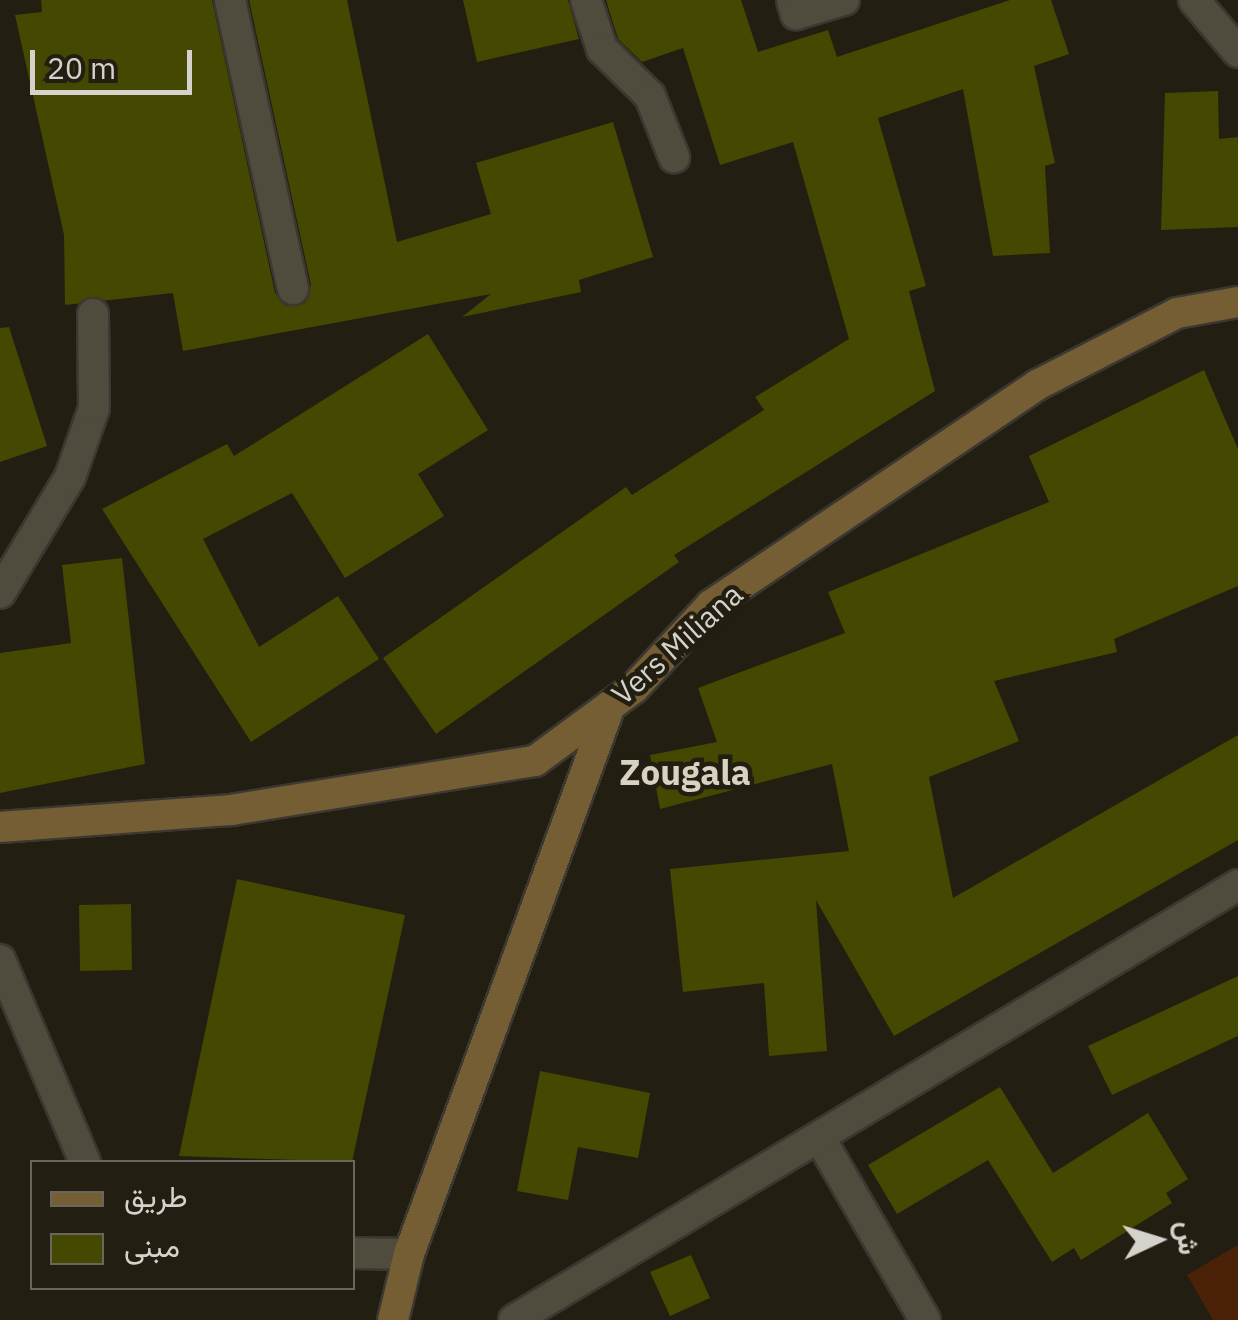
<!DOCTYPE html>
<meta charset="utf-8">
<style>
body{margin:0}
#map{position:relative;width:1238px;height:1320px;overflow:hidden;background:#221e12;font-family:"IBM Plex Sans",Vazirmatn,sans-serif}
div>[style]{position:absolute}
.green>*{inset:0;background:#4b2207}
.building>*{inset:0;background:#444801}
.roads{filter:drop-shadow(2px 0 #3b3831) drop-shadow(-2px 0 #3b3831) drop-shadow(0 2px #3b3831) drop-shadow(0 -2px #3b3831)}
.street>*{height:30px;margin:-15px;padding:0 15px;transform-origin:15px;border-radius:15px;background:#4f4b3d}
.secondary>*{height:30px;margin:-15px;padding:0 15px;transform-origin:15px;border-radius:15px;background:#765e34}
span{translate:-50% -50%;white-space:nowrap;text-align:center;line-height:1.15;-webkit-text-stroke:9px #221e12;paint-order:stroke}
.street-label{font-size:30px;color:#d4d2ca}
.quarter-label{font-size:35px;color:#d7d2c2;font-weight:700}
.legend{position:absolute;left:30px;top:1160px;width:325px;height:130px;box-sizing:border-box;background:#221e12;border:2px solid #69665c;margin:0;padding:12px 18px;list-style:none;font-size:30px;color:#d4d2ca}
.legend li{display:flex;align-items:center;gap:20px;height:50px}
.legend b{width:50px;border:2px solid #69665c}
.north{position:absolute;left:1108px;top:1190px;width:100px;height:100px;-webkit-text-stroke:8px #221e12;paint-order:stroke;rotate:86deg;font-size:28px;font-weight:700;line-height:40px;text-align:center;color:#d4d2ca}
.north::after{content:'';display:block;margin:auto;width:35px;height:45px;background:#d4d2ca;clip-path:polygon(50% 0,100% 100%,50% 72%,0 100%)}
.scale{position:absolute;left:30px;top:50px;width:162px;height:45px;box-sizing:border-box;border:5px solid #d4d2ca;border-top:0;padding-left:12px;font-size:30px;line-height:35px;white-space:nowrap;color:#d4d2ca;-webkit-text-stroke:8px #221e12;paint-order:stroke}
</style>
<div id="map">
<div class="green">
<i style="clip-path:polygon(1238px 1245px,1238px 1320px,1213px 1320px,1187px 1275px)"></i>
</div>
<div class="building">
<i style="clip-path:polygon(41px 0,212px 0,275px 293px,286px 306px,305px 303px,311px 285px,249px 0,347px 0,397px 242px,491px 214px,476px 163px,613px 122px,653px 257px,579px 280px,581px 292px,462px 317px,491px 294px,183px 351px,173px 293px,65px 305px,64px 235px,15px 15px,42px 12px)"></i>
<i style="clip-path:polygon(463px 0,568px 0,579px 39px,477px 62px)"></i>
<i style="clip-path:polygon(606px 0,741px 0,758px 52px,828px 30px,837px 57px,1010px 0,1051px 0,1069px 54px,1034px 66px,1055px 163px,1045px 166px,1050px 253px,993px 256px,963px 89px,878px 118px,926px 286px,909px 291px,935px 391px,674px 555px,679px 562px,436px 734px,383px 658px,626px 487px,632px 495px,764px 410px,755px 397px,849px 339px,793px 142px,720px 165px,683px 48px,642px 62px,618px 39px)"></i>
<i style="clip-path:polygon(1218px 91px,1219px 139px,1238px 137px,1238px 227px,1161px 230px,1165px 93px)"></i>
<i style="clip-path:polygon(9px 327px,47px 446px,0 462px,0 328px)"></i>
<i style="clip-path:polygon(428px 334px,488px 430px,418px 474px,444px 516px,345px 578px,292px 493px,203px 539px,259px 647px,338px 596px,379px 659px,251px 742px,102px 509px,227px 444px,234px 456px)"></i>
<i style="clip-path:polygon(1204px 370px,1238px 449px,1238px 586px,1114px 639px,1117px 652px,994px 681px,1019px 741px,929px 777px,953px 898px,1238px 735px,1238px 840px,894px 1036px,816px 900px,827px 1051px,769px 1056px,764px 983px,683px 992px,670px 869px,849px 851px,832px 764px,660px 809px,650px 755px,717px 742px,698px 688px,845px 633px,828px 592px,1049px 502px,1029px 456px)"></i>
<i style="clip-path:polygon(122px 558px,145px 764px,0 793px,0 653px,71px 643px,62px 565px)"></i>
<i style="clip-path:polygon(237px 879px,405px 915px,352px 1162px,179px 1156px)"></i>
<i style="clip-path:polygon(131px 904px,132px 970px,80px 971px,79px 905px)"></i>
<i style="clip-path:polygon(1238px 976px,1238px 1036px,1112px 1095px,1088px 1046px)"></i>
<i style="clip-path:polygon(540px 1071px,650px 1093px,638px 1158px,578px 1147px,568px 1200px,517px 1191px)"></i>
<i style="clip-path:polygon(1000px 1087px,1053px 1173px,1148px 1113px,1188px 1179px,1166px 1193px,1172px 1203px,1081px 1260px,1074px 1248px,1052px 1262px,988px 1160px,897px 1214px,868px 1165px)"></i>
<i style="clip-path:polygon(691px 1255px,710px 1298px,670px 1316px,650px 1272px)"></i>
</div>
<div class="roads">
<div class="street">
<i style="left:230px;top:0;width:296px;rotate:77.7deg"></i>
<i style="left:586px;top:0;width:52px;rotate:71.9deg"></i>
<i style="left:602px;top:49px;width:67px;rotate:44.4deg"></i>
<i style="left:650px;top:96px;width:66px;rotate:68.5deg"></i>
<i style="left:792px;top:0;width:15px;rotate:74deg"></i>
<i style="left:796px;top:14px;width:50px;rotate:-16.3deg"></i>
<i style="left:1194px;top:0;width:68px;rotate:49.8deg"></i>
<i style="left:0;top:593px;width:135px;rotate:-58.9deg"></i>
<i style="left:70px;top:477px;width:73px;rotate:-70.8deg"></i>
<i style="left:94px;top:408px;width:94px;rotate:-90.6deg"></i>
<i style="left:0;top:960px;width:219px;rotate:67.2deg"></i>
<i style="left:819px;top:1137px;width:211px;rotate:59.9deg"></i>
<i style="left:352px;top:1253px;width:57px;rotate:1deg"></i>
<i style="left:514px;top:1320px;width:845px;rotate:-31deg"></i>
</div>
<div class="secondary">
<i style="left:0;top:827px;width:232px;rotate:-4.2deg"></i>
<i style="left:231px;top:810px;width:308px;rotate:-9.2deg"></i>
<i style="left:535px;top:761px;width:123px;rotate:-36.4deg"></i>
<i style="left:634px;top:688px;width:113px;rotate:-47.1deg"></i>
<i style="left:711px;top:605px;width:393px;rotate:-34deg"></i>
<i style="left:1037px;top:385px;width:157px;rotate:-27.2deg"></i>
<i style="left:1177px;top:313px;width:62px;rotate:-10.2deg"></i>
<i style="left:393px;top:1320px;width:68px;rotate:-76.4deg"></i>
<i style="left:409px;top:1254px;width:584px;rotate:-69.86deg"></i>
</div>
</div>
<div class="street-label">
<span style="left:677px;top:644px;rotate:-42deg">Vers Miliana</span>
</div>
<div class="quarter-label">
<span style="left:685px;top:772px">Zougala</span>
</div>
<ul class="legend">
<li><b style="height:12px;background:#765e34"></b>طريق</li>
<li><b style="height:28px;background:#444801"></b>مبنى</li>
</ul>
<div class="north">ش</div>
<div class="scale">20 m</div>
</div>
